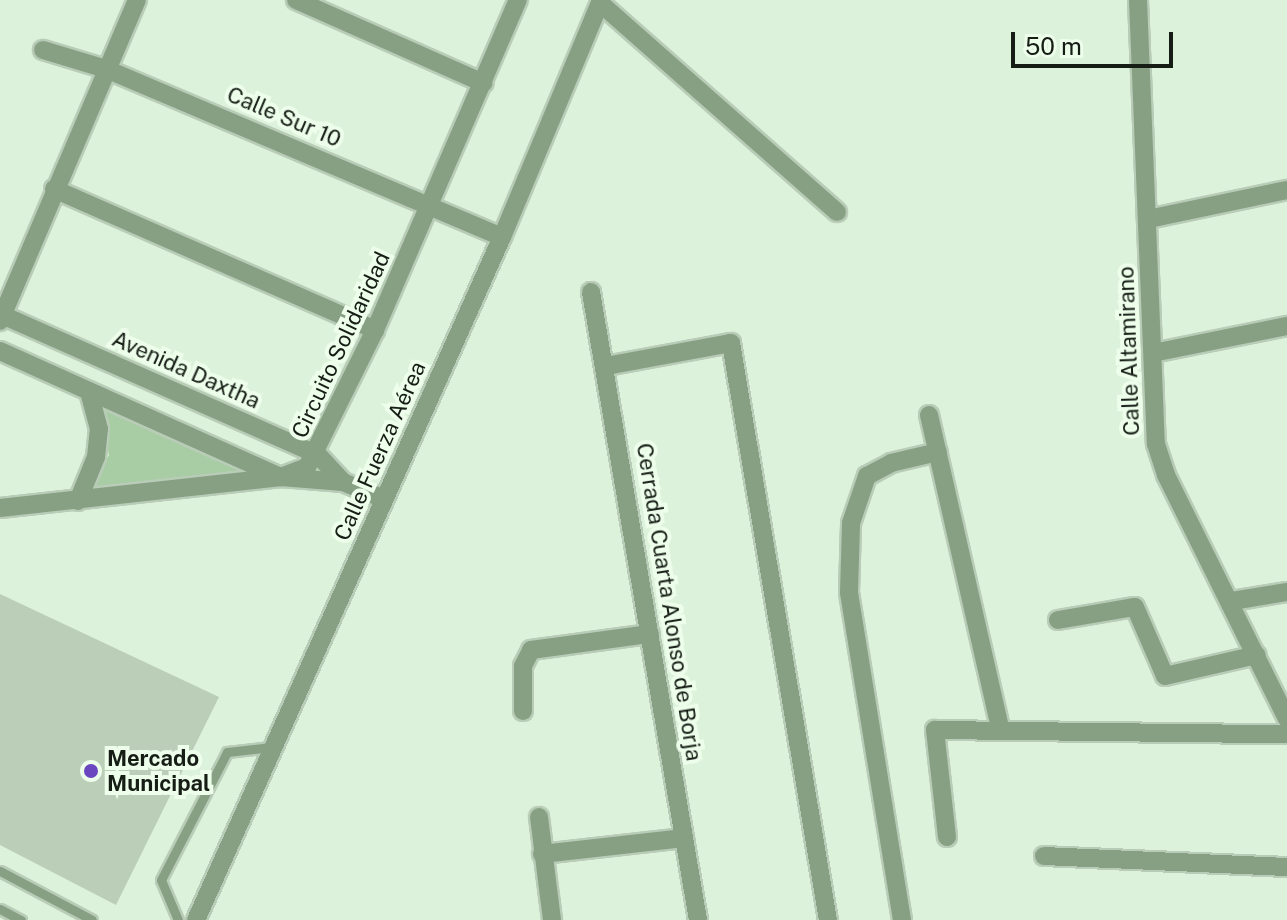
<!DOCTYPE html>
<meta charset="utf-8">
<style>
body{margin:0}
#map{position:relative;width:1287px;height:920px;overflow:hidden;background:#ddf2da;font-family:"Public Sans",sans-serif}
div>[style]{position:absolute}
.green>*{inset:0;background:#a8cda4}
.building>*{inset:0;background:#bbcfb8}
.roads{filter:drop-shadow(2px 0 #b9ccb7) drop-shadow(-2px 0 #b9ccb7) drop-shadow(0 2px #b9ccb7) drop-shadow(0 -2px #b9ccb7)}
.service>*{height:9px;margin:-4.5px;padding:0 4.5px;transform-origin:4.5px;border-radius:4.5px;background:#87a084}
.minor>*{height:18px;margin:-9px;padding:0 9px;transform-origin:9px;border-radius:9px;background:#87a084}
.dots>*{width:22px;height:22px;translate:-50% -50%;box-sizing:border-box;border:4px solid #edfeeb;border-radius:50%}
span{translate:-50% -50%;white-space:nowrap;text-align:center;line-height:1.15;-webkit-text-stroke:8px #edfeeb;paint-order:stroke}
.street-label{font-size:22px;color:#161d15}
.poi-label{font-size:22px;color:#161d15;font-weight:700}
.left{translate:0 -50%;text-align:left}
.scale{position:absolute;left:1011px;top:32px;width:162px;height:36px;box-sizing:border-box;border:4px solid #161d15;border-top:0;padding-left:10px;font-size:24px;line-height:28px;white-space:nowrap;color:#161d15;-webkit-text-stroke:6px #edfeeb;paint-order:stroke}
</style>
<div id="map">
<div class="green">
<i style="clip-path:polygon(98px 404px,267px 476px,83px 496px,109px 455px)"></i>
</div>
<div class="building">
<i style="clip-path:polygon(0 594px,219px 697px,116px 905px,0 845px)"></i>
</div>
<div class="roads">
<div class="service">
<i style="left:0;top:871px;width:104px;rotate:28deg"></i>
<i style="left:0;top:909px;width:24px;rotate:28deg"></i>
<i style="left:178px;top:920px;width:43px;rotate:-113deg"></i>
<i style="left:161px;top:880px;width:144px;rotate:-62.7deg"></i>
<i style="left:227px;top:752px;width:45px;rotate:-6.3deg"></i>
</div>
<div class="minor">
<i style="left:296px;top:0;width:205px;rotate:23.9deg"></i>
<i style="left:1138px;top:0;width:444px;rotate:87.7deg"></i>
<i style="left:1156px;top:444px;width:33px;rotate:72deg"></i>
<i style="left:1166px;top:475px;width:272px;rotate:63.6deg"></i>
<i style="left:600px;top:3px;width:316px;rotate:41.4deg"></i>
<i style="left:43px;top:50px;width:66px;rotate:16.8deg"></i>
<i style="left:106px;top:69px;width:430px;rotate:23deg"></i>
<i style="left:54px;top:189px;width:351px;rotate:23.7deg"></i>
<i style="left:1148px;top:219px;width:142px;rotate:-11.8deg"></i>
<i style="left:591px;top:292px;width:637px;rotate:80.33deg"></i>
<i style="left:0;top:314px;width:348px;rotate:23.9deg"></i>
<i style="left:318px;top:455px;width:37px;rotate:47deg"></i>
<i style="left:0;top:321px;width:349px;rotate:-66.9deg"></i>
<i style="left:0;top:351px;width:308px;rotate:24.2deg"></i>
<i style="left:281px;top:477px;width:62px;rotate:4.6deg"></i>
<i style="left:343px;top:482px;width:44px;rotate:22.5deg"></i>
<i style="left:1153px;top:353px;width:137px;rotate:-11.4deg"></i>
<i style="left:606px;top:366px;width:127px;rotate:-10.4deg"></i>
<i style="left:731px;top:343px;width:585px;rotate:80.46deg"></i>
<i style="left:929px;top:415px;width:324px;rotate:77.2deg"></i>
<i style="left:78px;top:501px;width:48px;rotate:-67.8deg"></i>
<i style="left:96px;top:457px;width:28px;rotate:-84deg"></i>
<i style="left:99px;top:429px;width:39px;rotate:-105deg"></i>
<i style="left:0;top:508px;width:283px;rotate:-6.3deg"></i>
<i style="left:281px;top:477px;width:28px;rotate:-21deg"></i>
<i style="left:307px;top:467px;width:153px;rotate:-63.6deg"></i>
<i style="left:375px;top:330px;width:360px;rotate:-66.6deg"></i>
<i style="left:1232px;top:601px;width:56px;rotate:-9.3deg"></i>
<i style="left:1058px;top:620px;width:78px;rotate:-9.6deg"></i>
<i style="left:1135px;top:607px;width:75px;rotate:66.5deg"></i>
<i style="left:1165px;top:676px;width:94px;rotate:-12.9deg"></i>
<i style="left:523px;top:711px;width:45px;rotate:-90deg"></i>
<i style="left:523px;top:666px;width:18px;rotate:-63deg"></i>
<i style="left:531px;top:650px;width:120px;rotate:-7.7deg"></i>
<i style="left:539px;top:817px;width:104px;rotate:82.8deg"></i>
<i style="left:947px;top:837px;width:108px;rotate:-96.4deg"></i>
<i style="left:935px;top:730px;width:352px;rotate:0.7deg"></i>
<i style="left:542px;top:854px;width:143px;rotate:-6.4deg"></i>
<i style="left:1044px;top:856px;width:243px;rotate:2.6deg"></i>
<i style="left:196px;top:920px;width:748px;rotate:-65.87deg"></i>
<i style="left:502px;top:237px;width:257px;rotate:-67.3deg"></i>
<i style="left:902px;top:920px;width:332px;rotate:-99.2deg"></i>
<i style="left:849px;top:592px;width:69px;rotate:-88.3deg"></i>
<i style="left:851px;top:523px;width:50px;rotate:-71.2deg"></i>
<i style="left:867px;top:476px;width:27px;rotate:-28deg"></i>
<i style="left:891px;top:463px;width:48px;rotate:-13.2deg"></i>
</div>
</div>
<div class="dots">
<i style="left:91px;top:771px;background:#6a46bf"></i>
</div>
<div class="street-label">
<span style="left:284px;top:117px;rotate:23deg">Calle Sur 10</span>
<span style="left:341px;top:345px;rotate:-65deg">Circuito Solidaridad</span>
<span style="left:1129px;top:351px;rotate:-92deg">Calle Altamirano</span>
<span style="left:186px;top:370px;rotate:24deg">Avenida Daxtha</span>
<span style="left:380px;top:451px;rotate:-66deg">Calle Fuerza Aérea</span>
<span style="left:669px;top:602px;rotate:81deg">Cerrada Cuarta Alonso de Borja</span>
</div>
<div class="poi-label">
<span class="left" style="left:107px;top:771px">Mercado<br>Municipal</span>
</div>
<div class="scale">50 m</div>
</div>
